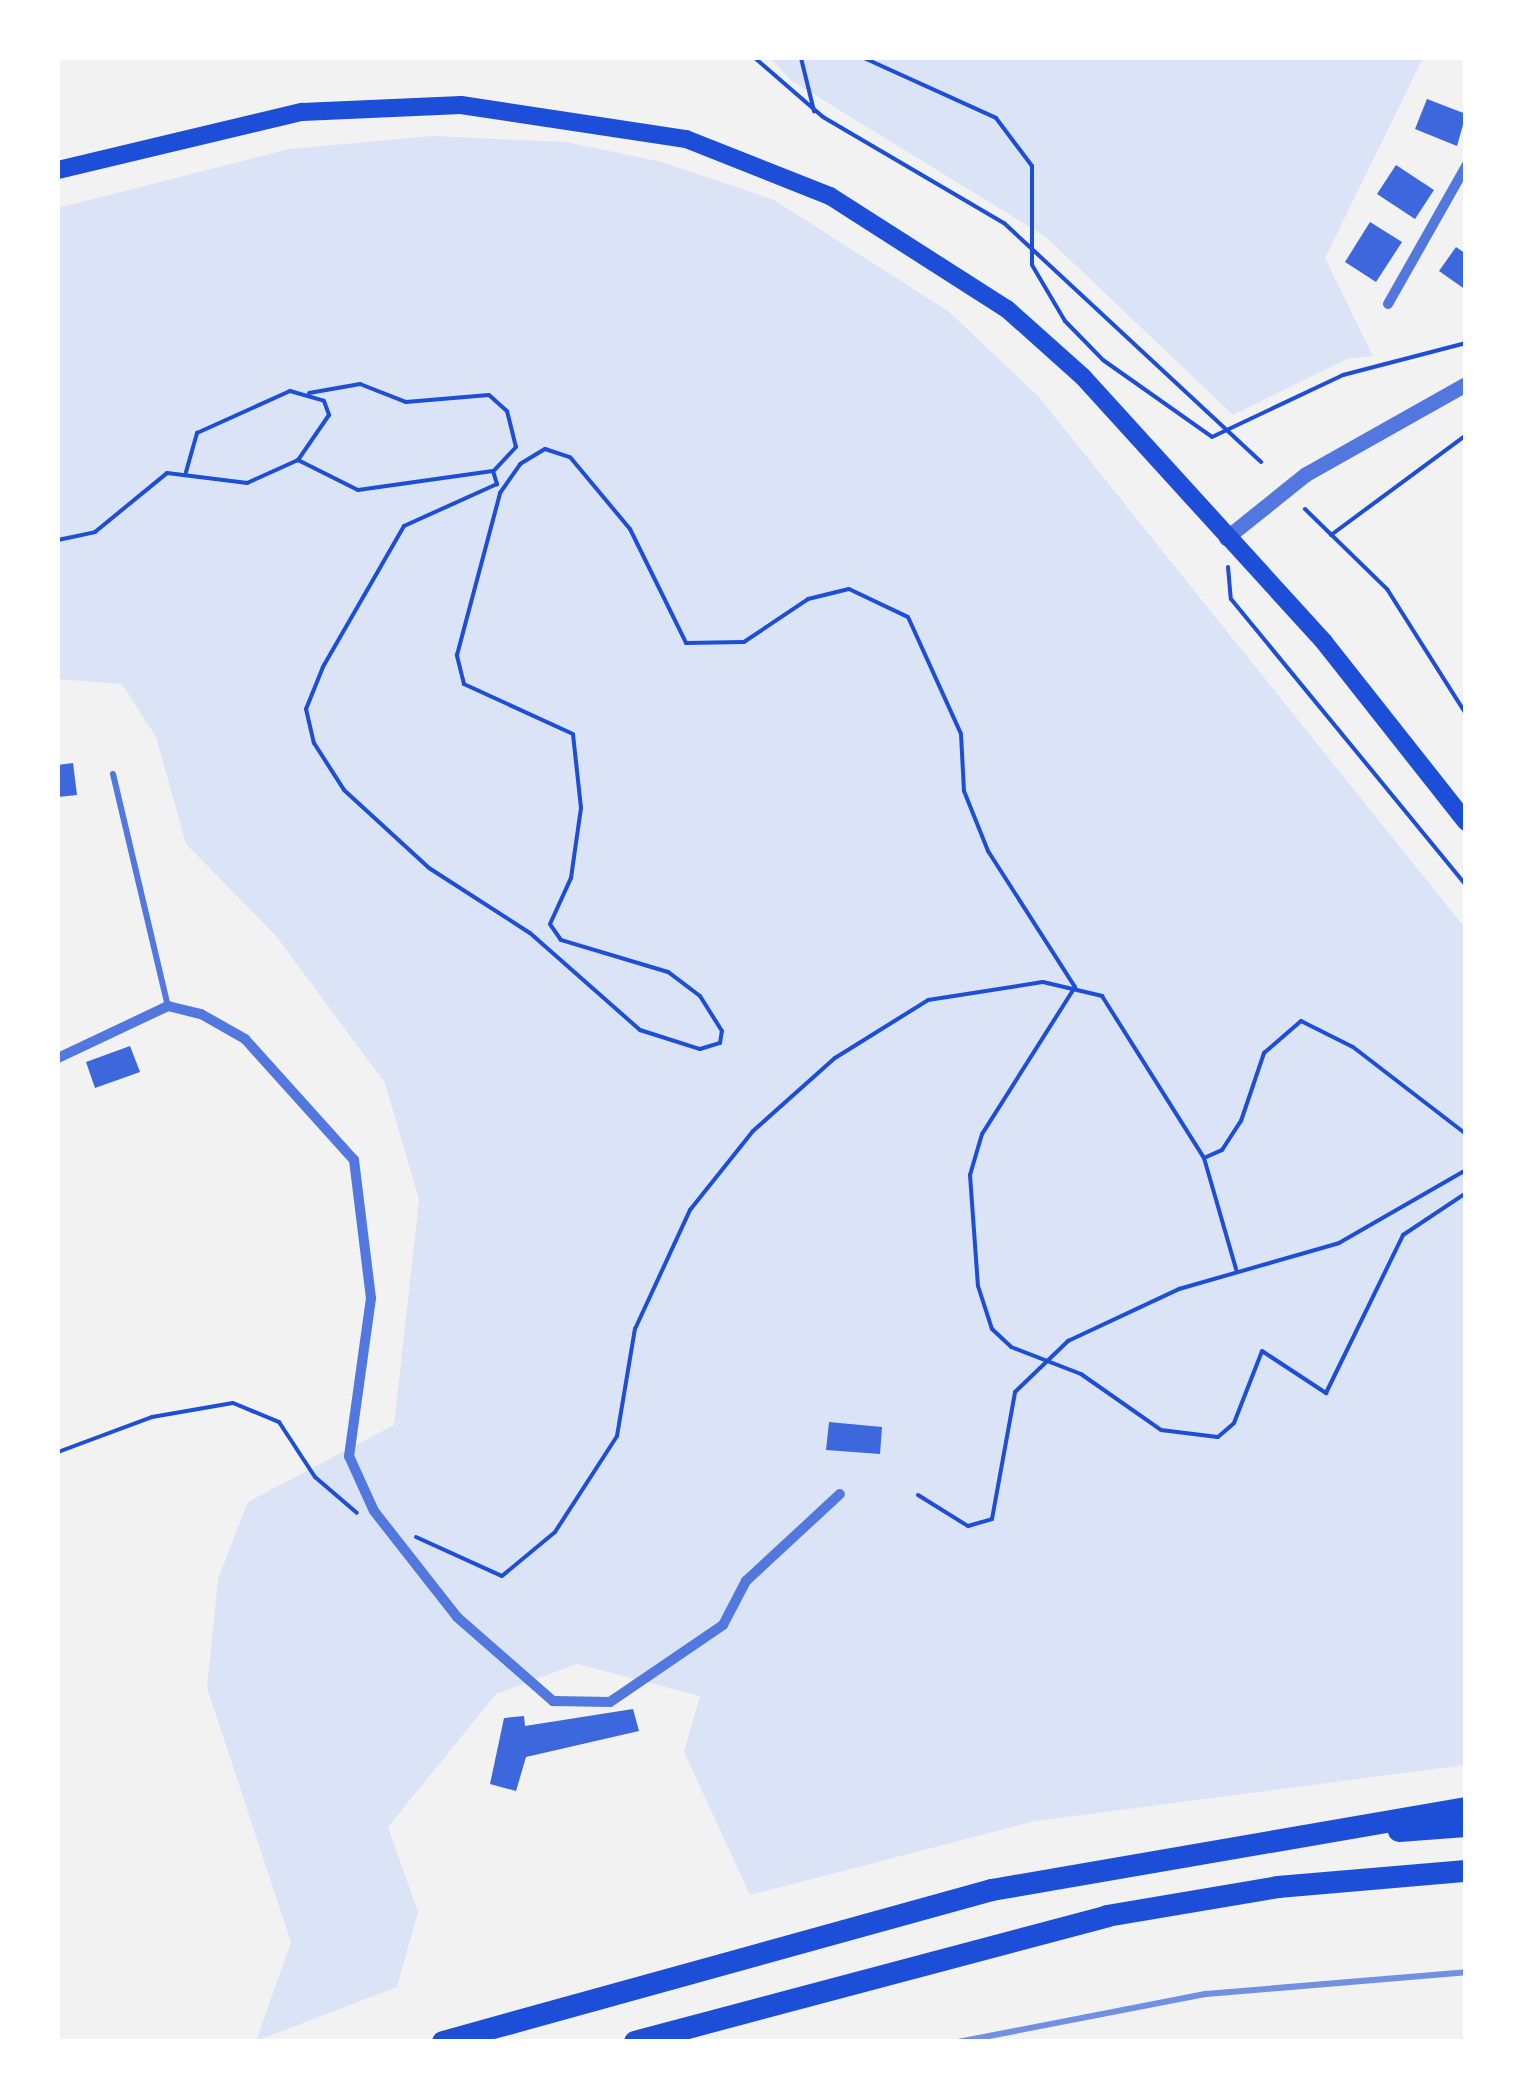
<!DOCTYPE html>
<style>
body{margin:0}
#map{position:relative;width:1523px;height:2099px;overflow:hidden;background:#f2f2f2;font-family:"Fira Sans Condensed",sans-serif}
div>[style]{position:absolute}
.green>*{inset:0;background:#dbe4f7}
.building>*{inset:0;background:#3d67dc}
.path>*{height:4px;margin:-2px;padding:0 2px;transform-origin:2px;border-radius:2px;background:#1d4ed8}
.service>*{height:6px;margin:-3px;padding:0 3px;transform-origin:3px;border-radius:3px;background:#5277de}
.minor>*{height:10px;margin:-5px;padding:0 5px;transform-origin:5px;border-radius:5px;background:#5277de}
.tertiary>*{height:15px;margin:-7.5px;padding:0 7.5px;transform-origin:7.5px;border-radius:7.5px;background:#5277de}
.secondary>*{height:18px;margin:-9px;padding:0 9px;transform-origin:9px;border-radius:9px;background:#1d4ed8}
.motorway>*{height:22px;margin:-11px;padding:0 11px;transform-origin:11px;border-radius:11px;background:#1d4ed8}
.rail>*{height:6px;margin:-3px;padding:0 3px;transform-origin:3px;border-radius:3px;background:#7290e2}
span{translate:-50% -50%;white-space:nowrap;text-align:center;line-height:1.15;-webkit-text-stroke:9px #fff;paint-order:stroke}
.frame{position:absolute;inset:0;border:60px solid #fff;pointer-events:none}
</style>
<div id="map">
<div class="green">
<i style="clip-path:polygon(770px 58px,1423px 58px,1325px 258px,1373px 356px,1347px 359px,1233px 415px,1046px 237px,792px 81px)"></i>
<i style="clip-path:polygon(432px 136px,566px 142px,662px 162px,774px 200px,948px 311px,1038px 396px,1465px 928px,1465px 1765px,1035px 1821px,750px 1895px,684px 1752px,700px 1696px,577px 1664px,496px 1694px,388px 1827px,418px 1912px,397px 1987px,256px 2041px,291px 1942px,207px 1688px,218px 1579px,248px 1502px,394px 1425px,419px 1200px,385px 1083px,276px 936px,186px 844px,156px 737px,122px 684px,58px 679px,58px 208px,289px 149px)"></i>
</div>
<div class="building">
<i style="clip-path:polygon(1427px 99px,1466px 114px,1457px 146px,1415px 129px)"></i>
<i style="clip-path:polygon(1396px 165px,1434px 190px,1415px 219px,1377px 194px)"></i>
<i style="clip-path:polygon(1370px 222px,1402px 242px,1376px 282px,1345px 262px)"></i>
<i style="clip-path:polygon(1456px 247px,1466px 254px,1466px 290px,1439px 271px)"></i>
<i style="clip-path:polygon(73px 763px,77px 795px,58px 797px,58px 765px)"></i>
<i style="clip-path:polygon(130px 1046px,140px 1072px,95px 1088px,86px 1062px)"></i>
<i style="clip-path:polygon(829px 1422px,882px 1427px,880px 1454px,826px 1450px)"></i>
<i style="clip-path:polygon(633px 1709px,639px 1731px,526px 1757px,516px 1791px,490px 1784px,504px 1718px,524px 1716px,525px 1726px)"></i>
</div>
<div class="path">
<i style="left:755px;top:58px;width:90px;rotate:40.9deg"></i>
<i style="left:823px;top:117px;width:210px;rotate:30.4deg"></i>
<i style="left:1004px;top:223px;width:351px;rotate:42.9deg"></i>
<i style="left:801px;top:58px;width:55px;rotate:76.2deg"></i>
<i style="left:864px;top:58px;width:145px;rotate:24.4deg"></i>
<i style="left:996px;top:118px;width:60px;rotate:53.1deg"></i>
<i style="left:1032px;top:166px;width:99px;rotate:90deg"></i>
<i style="left:1032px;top:265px;width:65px;rotate:59.5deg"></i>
<i style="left:1065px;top:321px;width:54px;rotate:45.7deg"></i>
<i style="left:1103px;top:360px;width:133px;rotate:35.2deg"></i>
<i style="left:1212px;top:437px;width:145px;rotate:-25.3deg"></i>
<i style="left:1343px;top:375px;width:127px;rotate:-14.6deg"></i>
<i style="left:309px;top:393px;width:52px;rotate:-10deg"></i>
<i style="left:360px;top:384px;width:49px;rotate:21.4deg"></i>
<i style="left:406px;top:402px;width:83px;rotate:-4.8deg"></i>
<i style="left:489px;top:395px;width:24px;rotate:42deg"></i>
<i style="left:507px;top:411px;width:37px;rotate:76deg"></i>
<i style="left:516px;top:447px;width:33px;rotate:133deg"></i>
<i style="left:186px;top:472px;width:41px;rotate:-74.2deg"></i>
<i style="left:197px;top:433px;width:102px;rotate:-24.3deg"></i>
<i style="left:290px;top:391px;width:35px;rotate:16deg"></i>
<i style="left:324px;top:401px;width:15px;rotate:70deg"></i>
<i style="left:329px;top:415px;width:55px;rotate:124.6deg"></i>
<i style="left:1305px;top:509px;width:115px;rotate:44.3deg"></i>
<i style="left:1387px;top:589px;width:148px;rotate:57.7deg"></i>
<i style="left:1331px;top:535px;width:168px;rotate:-36.5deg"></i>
<i style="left:58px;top:540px;width:38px;rotate:-12deg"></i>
<i style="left:95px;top:532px;width:93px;rotate:-39.3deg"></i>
<i style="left:167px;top:473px;width:81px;rotate:7.1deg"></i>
<i style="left:247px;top:483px;width:56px;rotate:-24.3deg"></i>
<i style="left:298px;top:460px;width:67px;rotate:26.6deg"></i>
<i style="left:358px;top:490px;width:136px;rotate:-8deg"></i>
<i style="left:493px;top:471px;width:14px;rotate:73deg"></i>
<i style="left:497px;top:484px;width:102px;rotate:155.7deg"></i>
<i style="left:404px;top:526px;width:163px;rotate:119.9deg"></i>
<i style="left:323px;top:667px;width:45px;rotate:112deg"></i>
<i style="left:306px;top:709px;width:35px;rotate:77deg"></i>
<i style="left:314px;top:743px;width:56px;rotate:57.4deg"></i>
<i style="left:344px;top:790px;width:115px;rotate:42.5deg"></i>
<i style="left:429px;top:868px;width:120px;rotate:32.8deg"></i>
<i style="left:530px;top:933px;width:147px;rotate:41.4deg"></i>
<i style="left:640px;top:1030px;width:63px;rotate:17.6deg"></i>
<i style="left:700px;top:1049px;width:21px;rotate:-17deg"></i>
<i style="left:720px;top:1043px;width:12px;rotate:-81deg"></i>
<i style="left:722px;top:1031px;width:41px;rotate:-122.2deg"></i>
<i style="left:700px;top:996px;width:40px;rotate:-143deg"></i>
<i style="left:668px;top:972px;width:112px;rotate:-163.3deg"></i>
<i style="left:561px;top:940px;width:19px;rotate:-125deg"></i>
<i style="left:550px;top:924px;width:51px;rotate:-65.5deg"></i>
<i style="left:571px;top:878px;width:71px;rotate:-81.9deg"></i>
<i style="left:581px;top:808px;width:74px;rotate:-96.2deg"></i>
<i style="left:573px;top:734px;width:120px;rotate:-155.4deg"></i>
<i style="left:464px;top:684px;width:30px;rotate:-104deg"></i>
<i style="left:457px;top:655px;width:168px;rotate:-75.1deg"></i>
<i style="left:500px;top:493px;width:35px;rotate:-55deg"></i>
<i style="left:520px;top:464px;width:29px;rotate:-31deg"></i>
<i style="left:545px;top:449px;width:26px;rotate:18deg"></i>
<i style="left:570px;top:457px;width:94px;rotate:50.2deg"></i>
<i style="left:630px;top:529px;width:127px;rotate:63.8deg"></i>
<i style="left:686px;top:643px;width:58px;rotate:-1deg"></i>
<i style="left:744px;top:642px;width:77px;rotate:-33.9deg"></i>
<i style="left:808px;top:599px;width:42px;rotate:-13.7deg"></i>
<i style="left:849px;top:589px;width:65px;rotate:25.4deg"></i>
<i style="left:908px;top:617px;width:128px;rotate:65.6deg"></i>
<i style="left:961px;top:734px;width:57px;rotate:87deg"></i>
<i style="left:964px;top:791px;width:65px;rotate:68.2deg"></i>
<i style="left:988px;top:851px;width:161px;rotate:57.4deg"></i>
<i style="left:1075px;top:987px;width:174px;rotate:122.3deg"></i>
<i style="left:982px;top:1134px;width:43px;rotate:106.3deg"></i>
<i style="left:970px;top:1175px;width:111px;rotate:85.9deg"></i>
<i style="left:978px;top:1286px;width:45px;rotate:72deg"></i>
<i style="left:992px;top:1329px;width:26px;rotate:43deg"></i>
<i style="left:1011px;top:1347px;width:75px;rotate:21.1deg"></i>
<i style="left:1081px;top:1374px;width:98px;rotate:35deg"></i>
<i style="left:1161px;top:1430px;width:57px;rotate:7deg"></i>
<i style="left:1218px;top:1437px;width:21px;rotate:-41deg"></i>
<i style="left:1234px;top:1423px;width:77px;rotate:-68.7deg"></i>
<i style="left:1262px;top:1351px;width:77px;rotate:33.3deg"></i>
<i style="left:1326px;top:1393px;width:176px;rotate:-64deg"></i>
<i style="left:1403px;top:1235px;width:76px;rotate:-33.7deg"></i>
<i style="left:1228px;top:567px;width:32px;rotate:85deg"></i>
<i style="left:1231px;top:599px;width:370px;rotate:50.6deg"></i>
<i style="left:1204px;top:1158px;width:20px;rotate:-24deg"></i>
<i style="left:1222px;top:1150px;width:35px;rotate:-57deg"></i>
<i style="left:1241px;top:1121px;width:72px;rotate:-71.3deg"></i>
<i style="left:1264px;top:1053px;width:49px;rotate:-40.9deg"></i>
<i style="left:1301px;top:1021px;width:58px;rotate:26.6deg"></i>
<i style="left:1353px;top:1047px;width:143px;rotate:37.6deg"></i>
<i style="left:58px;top:1452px;width:100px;rotate:-20.4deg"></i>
<i style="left:152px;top:1417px;width:82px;rotate:-9.8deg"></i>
<i style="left:233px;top:1403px;width:50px;rotate:22.4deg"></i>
<i style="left:279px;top:1422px;width:66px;rotate:56.8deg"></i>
<i style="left:315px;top:1477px;width:55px;rotate:40.6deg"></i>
<i style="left:918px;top:1495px;width:59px;rotate:31.8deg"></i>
<i style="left:968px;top:1526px;width:25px;rotate:-16deg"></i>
<i style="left:992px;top:1519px;width:129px;rotate:-79.7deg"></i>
<i style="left:1015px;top:1392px;width:74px;rotate:-43.9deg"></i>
<i style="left:1068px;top:1341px;width:123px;rotate:-25.1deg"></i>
<i style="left:1179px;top:1289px;width:166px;rotate:-16deg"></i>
<i style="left:1339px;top:1243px;width:146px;rotate:-29.9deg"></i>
<i style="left:416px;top:1537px;width:94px;rotate:24.4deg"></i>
<i style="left:502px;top:1576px;width:69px;rotate:-39.7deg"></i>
<i style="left:555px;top:1532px;width:114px;rotate:-57.1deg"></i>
<i style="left:617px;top:1436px;width:109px;rotate:-80.5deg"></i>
<i style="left:635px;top:1329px;width:131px;rotate:-65.2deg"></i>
<i style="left:690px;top:1210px;width:101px;rotate:-51.4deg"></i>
<i style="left:753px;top:1131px;width:110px;rotate:-41.7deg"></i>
<i style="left:835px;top:1058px;width:110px;rotate:-31.9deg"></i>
<i style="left:928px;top:1000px;width:116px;rotate:-8.9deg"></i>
<i style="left:1043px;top:982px;width:61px;rotate:13.3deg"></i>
<i style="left:1102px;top:996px;width:191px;rotate:57.8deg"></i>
<i style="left:1204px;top:1158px;width:116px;rotate:73.9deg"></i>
</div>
<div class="service">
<i style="left:113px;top:774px;width:238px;rotate:76.7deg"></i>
</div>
<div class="minor">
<i style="left:1388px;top:304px;width:159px;rotate:-60.5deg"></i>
<i style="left:58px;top:1058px;width:122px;rotate:-25.3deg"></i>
<i style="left:168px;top:1006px;width:34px;rotate:14deg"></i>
<i style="left:201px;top:1014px;width:51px;rotate:29.6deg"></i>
<i style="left:245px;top:1039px;width:163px;rotate:48deg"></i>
<i style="left:354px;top:1160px;width:139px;rotate:83deg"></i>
<i style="left:371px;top:1298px;width:160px;rotate:97.9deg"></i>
<i style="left:349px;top:1456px;width:60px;rotate:65.6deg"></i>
<i style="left:374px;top:1511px;width:135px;rotate:51.9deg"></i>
<i style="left:457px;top:1617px;width:128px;rotate:41.2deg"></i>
<i style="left:553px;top:1701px;width:57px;rotate:1deg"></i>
<i style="left:610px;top:1702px;width:137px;rotate:-34.3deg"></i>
<i style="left:723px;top:1625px;width:50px;rotate:-62.4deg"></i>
<i style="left:746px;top:1581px;width:128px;rotate:-42.8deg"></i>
</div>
<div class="tertiary">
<i style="left:1226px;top:538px;width:102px;rotate:-38.7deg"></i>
<i style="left:1306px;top:474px;width:184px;rotate:-29.4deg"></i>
</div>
<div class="secondary">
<i style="left:58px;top:170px;width:251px;rotate:-13.4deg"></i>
<i style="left:302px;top:112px;width:159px;rotate:-2.5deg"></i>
<i style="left:461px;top:105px;width:228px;rotate:8.6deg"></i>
<i style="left:686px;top:139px;width:155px;rotate:21.6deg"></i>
<i style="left:830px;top:196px;width:210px;rotate:32.6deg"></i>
<i style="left:1007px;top:309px;width:102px;rotate:41.8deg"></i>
<i style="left:1083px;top:377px;width:358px;rotate:47.7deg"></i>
<i style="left:1324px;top:642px;width:229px;rotate:51.7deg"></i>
</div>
<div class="motorway">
<i style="left:1399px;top:1831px;width:67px;rotate:-4.3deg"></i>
<i style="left:443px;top:2042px;width:570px;rotate:-15.48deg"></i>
<i style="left:992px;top:1890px;width:481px;rotate:-9.8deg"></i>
<i style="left:635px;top:2042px;width:489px;rotate:-14.9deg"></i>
<i style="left:1107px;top:1916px;width:173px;rotate:-9.6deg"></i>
<i style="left:1278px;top:1887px;width:189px;rotate:-4.9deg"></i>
</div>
<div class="rail">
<i style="left:958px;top:2042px;width:253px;rotate:-11deg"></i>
<i style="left:1206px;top:1994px;width:261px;rotate:-4.8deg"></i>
</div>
<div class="frame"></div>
</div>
